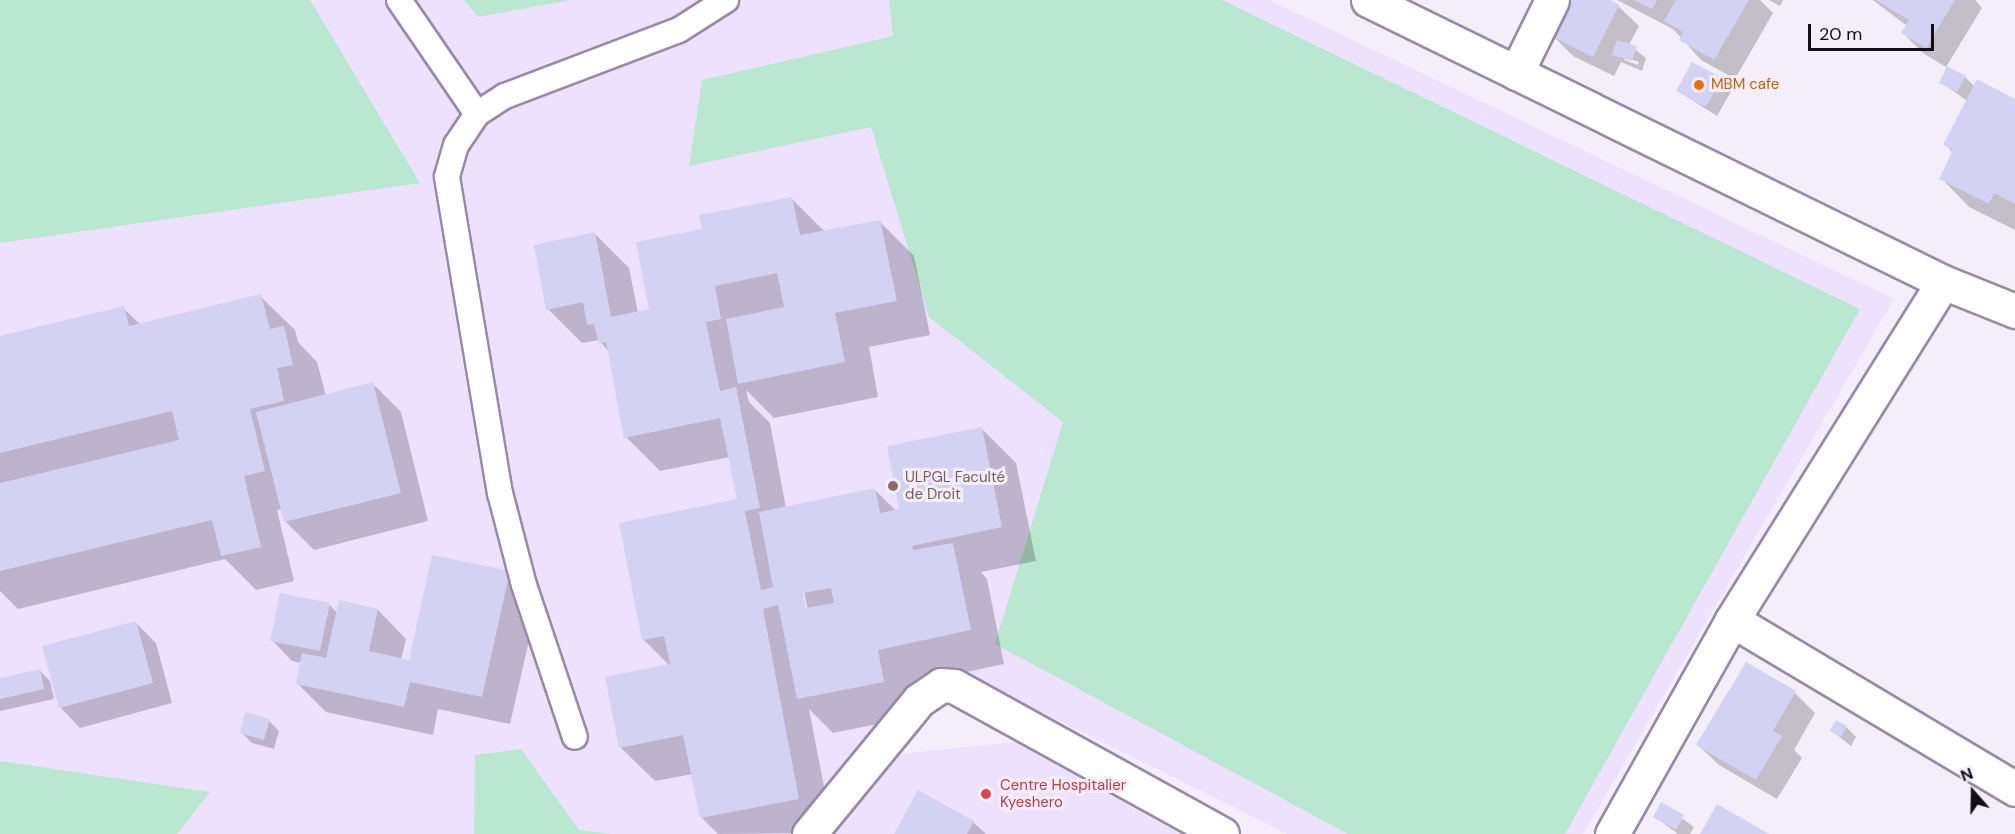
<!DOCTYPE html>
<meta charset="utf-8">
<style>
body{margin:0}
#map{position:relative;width:2015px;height:834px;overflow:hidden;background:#f4eefb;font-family:"DM Sans",sans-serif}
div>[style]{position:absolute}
.built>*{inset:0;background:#eee0ff}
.green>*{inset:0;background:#bae7d0}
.shadow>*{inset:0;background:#0003}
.building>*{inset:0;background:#d3d2f3}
.roads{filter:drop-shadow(2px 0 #978aa7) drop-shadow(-2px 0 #978aa7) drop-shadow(0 2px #978aa7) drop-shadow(0 -2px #978aa7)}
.lane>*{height:24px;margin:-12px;padding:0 12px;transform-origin:12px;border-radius:12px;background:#fff}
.street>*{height:33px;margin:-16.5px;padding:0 16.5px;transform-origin:16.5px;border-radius:16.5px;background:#fff}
.dots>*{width:16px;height:16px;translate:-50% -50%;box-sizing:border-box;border:3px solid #f4eefb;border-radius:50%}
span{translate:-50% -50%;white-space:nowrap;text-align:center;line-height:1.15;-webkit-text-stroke:6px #f4eefb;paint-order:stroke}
.food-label{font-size:15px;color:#c56008}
.left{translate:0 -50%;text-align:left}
.education-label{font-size:15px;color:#785e54}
.health-label{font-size:15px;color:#be3a42}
.north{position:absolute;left:1943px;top:762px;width:60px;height:60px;-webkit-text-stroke:4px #f4eefb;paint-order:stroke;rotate:340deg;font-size:16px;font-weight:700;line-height:24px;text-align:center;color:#130e18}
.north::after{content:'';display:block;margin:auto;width:21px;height:27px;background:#130e18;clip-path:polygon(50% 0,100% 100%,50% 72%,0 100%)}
.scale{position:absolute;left:1808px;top:24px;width:126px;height:27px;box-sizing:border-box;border:3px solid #130e18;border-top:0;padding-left:8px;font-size:18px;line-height:21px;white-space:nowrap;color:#130e18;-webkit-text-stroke:4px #f4eefb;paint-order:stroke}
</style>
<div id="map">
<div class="built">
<i style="clip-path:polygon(0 0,1269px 0,1894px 299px,1583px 834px,1287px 834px,961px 672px,926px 678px,791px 834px,0 834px)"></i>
<i style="clip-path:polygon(1014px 742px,1180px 834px,831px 834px,899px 754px)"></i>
</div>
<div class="green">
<i style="clip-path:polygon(0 0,310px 0,420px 183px,0 243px)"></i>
<i style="clip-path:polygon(464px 0,571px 0,478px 17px)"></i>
<i style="clip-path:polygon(889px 0,1222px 0,1860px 309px,1565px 834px,1348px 834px,995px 644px,1063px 422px,929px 317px,871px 127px,689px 166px,702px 80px,893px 36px)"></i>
<i style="clip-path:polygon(521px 749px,579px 830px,613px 834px,474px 834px,475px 755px)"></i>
<i style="clip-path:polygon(0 761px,210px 792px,177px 834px,0 834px)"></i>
</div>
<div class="shadow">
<i style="clip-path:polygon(evenodd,1570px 0,1606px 0,1618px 6px,1639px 26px,1629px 45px,1646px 58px,1642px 71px,1621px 62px,1614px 76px,1573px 56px,1552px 35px,1570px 0,1624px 57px,1639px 62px,1638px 65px,1624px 60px,1624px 57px)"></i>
<i style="clip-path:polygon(1617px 0,1760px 0,1773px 13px,1735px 79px,1701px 60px,1673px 29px)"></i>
<i style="clip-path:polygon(1769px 0,1783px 0,1780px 6px)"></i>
<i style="clip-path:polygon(1873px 0,1975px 0,1982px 8px,1946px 67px,1923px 53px,1903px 33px,1907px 26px)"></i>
<i style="clip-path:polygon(1693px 64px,1732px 90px,1717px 116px,1678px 91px)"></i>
<i style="clip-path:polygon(1965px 77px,1975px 87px,2015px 100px,2015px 230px,1969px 207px,1941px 178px,1953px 153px,1945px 144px,1967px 101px,1941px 82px)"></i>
<i style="clip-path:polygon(evenodd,792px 199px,825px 232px,879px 221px,914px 256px,930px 335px,869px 347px,878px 397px,774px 418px,746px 390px,749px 402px,770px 423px,786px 508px,875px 490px,896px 511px,901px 510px,982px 429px,1016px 463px,1036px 561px,981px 572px,987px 579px,1004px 664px,911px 684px,918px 716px,833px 733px,809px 709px,833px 833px,718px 834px,702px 818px,693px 774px,655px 781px,620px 747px,670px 666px,643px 639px,738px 500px,730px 457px,660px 471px,626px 437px,609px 352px,599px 340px,582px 343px,548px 309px,595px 234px,629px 268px,638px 313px,651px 310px,704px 230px,792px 199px,803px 585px,808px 611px,805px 611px,800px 586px,803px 585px)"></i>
<i style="clip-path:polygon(260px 296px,295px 330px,298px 342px,317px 362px,326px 396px,373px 384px,401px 412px,428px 521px,314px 550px,285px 521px,282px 509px,277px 510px,294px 581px,256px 590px,225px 559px,18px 609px,0 591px,0 337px,123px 308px,141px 325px)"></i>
<i style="clip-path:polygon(509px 573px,538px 601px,510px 724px,438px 709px,433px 735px,326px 712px,297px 683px,302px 663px,292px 661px,272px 640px,329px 604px,337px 613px,378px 610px,406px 639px,401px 660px,410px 661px)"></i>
<i style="clip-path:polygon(136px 623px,156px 643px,172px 703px,80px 728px,60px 707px)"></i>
<i style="clip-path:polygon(40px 671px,50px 681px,54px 699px,0 711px,0 680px)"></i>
<i style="clip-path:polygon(1795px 693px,1815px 713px,1794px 750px,1802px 758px,1777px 799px,1719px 765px,1698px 745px)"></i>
<i style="clip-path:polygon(269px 721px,279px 731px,274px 749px,252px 743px,242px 733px)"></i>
<i style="clip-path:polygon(1846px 727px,1856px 737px,1851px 746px,1832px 731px)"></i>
<i style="clip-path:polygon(1662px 804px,1694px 827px,1690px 834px,1678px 834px,1655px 817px)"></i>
<i style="clip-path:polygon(973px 822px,986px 834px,895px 834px)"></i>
</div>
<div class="building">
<i style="clip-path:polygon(1568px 0,1610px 0,1619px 5px,1593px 57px,1551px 36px)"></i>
<i style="clip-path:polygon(1634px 0,1657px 0,1652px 9px)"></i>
<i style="clip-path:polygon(1676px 0,1749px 0,1714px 60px,1679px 40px,1683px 32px,1664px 21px)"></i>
<i style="clip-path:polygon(1876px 0,1955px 0,1926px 48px,1901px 33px,1909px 20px)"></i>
<i style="clip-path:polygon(1617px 40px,1637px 46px,1632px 61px,1612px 55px)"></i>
<i style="clip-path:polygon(1692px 62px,1722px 78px,1706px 107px,1676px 91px)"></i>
<i style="clip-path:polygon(1947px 66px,1966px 76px,1957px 92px,1939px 83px)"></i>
<i style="clip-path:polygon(1977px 79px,2015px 99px,2015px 204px,1994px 193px,1989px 204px,1939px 179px,1953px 150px,1943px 145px)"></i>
<i style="clip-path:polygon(evenodd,792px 197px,800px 235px,880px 220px,897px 301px,835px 313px,845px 362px,738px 384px,726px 319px,784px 307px,777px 273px,715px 286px,721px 319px,706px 322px,720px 391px,736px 387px,760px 508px,745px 511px,761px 590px,773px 587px,759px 512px,875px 488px,880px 513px,899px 509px,887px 446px,982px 427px,1002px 527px,912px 546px,913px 550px,953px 543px,971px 630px,878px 650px,884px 682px,797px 699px,778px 605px,763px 609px,799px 799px,700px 818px,683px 735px,619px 748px,605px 677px,670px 664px,664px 636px,642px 640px,619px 523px,737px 499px,720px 418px,624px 438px,606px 342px,599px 344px,594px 324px,587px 325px,583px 302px,546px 310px,534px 245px,595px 232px,611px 317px,649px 309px,636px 242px,702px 229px,699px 215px,792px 197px,831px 588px,834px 603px,806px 608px,803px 593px,831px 588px)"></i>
<i style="clip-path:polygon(261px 294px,270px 329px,284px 326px,293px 365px,277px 368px,284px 401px,250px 409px,265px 471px,244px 476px,261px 547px,221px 556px,212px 520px,0 571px,0 483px,179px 440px,172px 411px,0 453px,0 336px,124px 306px,129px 326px)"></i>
<i style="clip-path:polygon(373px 382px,401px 493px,284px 522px,256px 412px)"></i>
<i style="clip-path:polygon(432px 555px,510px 571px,482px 697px,410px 682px,404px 707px,296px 684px,302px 653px,326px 658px,339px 600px,378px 609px,369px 651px,409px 660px)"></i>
<i style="clip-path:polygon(280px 593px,330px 603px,320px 651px,270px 641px)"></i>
<i style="clip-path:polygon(136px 621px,153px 683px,59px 708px,42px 646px)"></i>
<i style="clip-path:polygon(1746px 662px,1796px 691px,1773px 731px,1782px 736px,1756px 780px,1696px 745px)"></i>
<i style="clip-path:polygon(40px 669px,44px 689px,0 699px,0 678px)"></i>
<i style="clip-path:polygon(245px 712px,270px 719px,264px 740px,240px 733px)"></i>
<i style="clip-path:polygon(1836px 720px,1847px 726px,1841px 737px,1830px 731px)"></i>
<i style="clip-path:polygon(918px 790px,974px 821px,967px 834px,894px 834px)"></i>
<i style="clip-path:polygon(1661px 802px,1684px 815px,1676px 830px,1653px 817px)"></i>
<i style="clip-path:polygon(1717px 804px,1769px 834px,1700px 834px)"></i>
</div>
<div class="roads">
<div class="lane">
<i style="left:399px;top:0;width:138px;rotate:55.6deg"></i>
<i style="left:477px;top:114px;width:33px;rotate:-33deg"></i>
<i style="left:505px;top:96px;width:186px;rotate:-20.8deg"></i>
<i style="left:679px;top:30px;width:56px;rotate:-32.6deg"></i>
<i style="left:477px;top:114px;width:37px;rotate:124deg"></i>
<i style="left:456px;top:145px;width:33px;rotate:106deg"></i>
<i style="left:447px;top:177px;width:320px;rotate:80.5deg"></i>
<i style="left:500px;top:493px;width:95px;rotate:75.4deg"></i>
<i style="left:524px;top:585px;width:160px;rotate:71.5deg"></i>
</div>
<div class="street">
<i style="left:1368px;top:0;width:640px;rotate:26.12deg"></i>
<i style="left:1943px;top:282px;width:78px;rotate:21.9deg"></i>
<i style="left:1516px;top:73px;width:81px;rotate:-63.7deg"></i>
<i style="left:1732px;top:620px;width:330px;rotate:30.8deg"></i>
<i style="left:809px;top:834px;width:173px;rotate:-50.6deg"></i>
<i style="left:919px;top:700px;width:27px;rotate:-34deg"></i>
<i style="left:941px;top:685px;width:13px;rotate:4deg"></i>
<i style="left:954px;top:686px;width:306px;rotate:28.9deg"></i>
<i style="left:1612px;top:834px;width:245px;rotate:-60.7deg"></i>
<i style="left:1732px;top:620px;width:398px;rotate:-58deg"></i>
</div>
</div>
<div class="dots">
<i style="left:1699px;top:85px;background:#e8710a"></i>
<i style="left:893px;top:486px;background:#8d6e63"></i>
<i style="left:986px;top:794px;background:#e0444e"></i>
</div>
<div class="food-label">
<span class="left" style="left:1711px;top:85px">MBM cafe</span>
</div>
<div class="education-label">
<span class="left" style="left:905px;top:486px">ULPGL Faculté<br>de Droit</span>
</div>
<div class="health-label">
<span class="left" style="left:1000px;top:794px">Centre Hospitalier<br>Kyeshero</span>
</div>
<div class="north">N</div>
<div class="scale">20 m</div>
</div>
